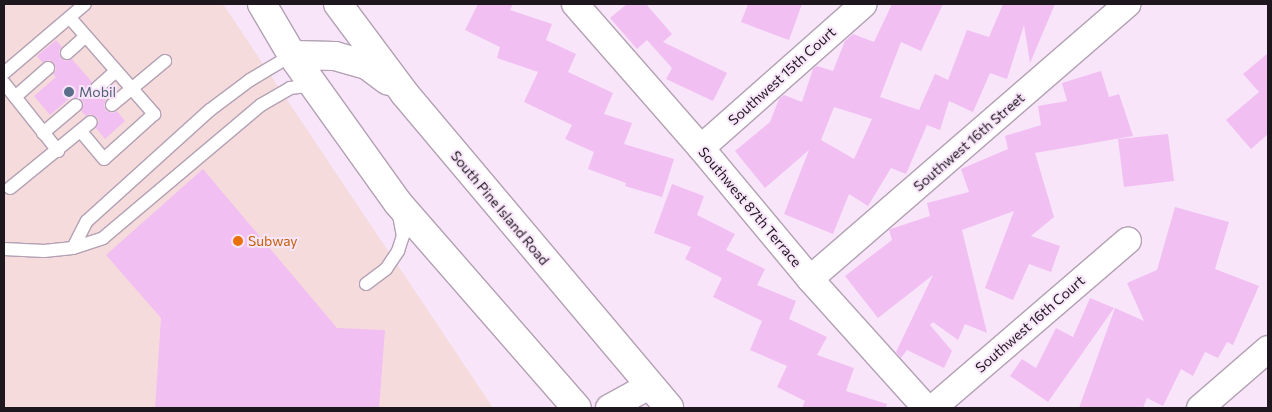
<!DOCTYPE html>
<style>
body{margin:0}
#map{position:relative;width:1272px;height:412px;overflow:hidden;background:#f8e5f9;font-family:Commissioner,sans-serif}
div>[style]{position:absolute}
.commercial>*{inset:0;background:#f6dbdd}
.building>*{inset:0;background:#f1bff2}
.roads{filter:drop-shadow(1px 0 #b3a1b3) drop-shadow(-1px 0 #b3a1b3) drop-shadow(0 1px #b3a1b3) drop-shadow(0 -1px #b3a1b3)}
.service>*{height:12px;margin:-6px;padding:0 6px;transform-origin:6px;border-radius:6px;background:#fff}
.minor>*{height:26px;margin:-13px;padding:0 13px;transform-origin:13px;border-radius:13px;background:#fff}
.secondary>*{height:28px;margin:-14px;padding:0 14px;transform-origin:14px;border-radius:14px;background:#fff}
.dots>*{width:14px;height:14px;translate:-50% -50%;box-sizing:border-box;border:2px solid #f8e5f9;border-radius:50%}
span{translate:-50% -50%;white-space:nowrap;text-align:center;line-height:1.15;-webkit-text-stroke:4px #f8e5f9;paint-order:stroke}
.street-label{font-size:14px;color:#1e171e}
.service-label{font-size:14px;color:#4e5e75}
.left{translate:0 -50%;text-align:left}
.food-label{font-size:14px;color:#c56008}
.frame{position:absolute;inset:0;border:5px solid #1e171e;pointer-events:none}
</style>
<div id="map">
<div class="commercial">
<i style="clip-path:polygon(4px 4px,223px 4px,493px 408px,4px 408px)"></i>
</div>
<div class="building">
<i style="clip-path:polygon(478px 4px,513px 4px,510px 10px,552px 24px,546px 40px,576px 54px,568px 72px,613px 93px,604px 114px,632px 123px,624px 144px,674px 159px,662px 197px,625px 186px,626px 183px,588px 169px,594px 152px,565px 139px,572px 125px,524px 102px,538px 72px,497px 58px,500px 47px,465px 30px)"></i>
<i style="clip-path:polygon(627px 4px,646px 4px,672px 34px,663px 42px,727px 73px,713px 101px,666px 79px,672px 68px,647px 40px,637px 49px,610px 18px)"></i>
<i style="clip-path:polygon(748px 4px,802px 4px,789px 40px,741px 22px)"></i>
<i style="clip-path:polygon(evenodd,892px 4px,943px 4px,921px 51px,901px 42px,880px 97px,919px 110px,935px 74px,948px 80px,967px 30px,989px 37px,1003px 4px,1055px 4px,1030px 63px,1024px 25px,1007px 79px,990px 73px,973px 112px,949px 101px,940px 130px,927px 125px,906px 174px,891px 168px,868px 206px,849px 194px,833px 234px,784px 214px,809px 150px,765px 188px,735px 151px,770px 122px,779px 99px,784px 95px,802px 102px,813px 69px,817px 66px,833px 71px,845px 41px,853px 34px,874px 42px,892px 4px,834px 107px,872px 119px,854px 159px,821px 140px,834px 107px)"></i>
<i style="clip-path:polygon(56px 40px,62px 47px,59px 51px,61px 58px,65px 61px,72px 59px,92px 82px,89px 86px,91px 93px,95px 96px,102px 94px,106px 99px,104px 106px,106px 111px,113px 113px,117px 111px,125px 121px,105px 139px,96px 128px,99px 121px,97px 117px,90px 114px,86px 116px,81px 111px,84px 103px,79px 98px,70px 98px,50px 115px,34px 96px,56px 77px,53px 74px,56px 70px,54px 63px,50px 60px,42px 62px,37px 56px)"></i>
<i style="clip-path:polygon(1268px 53px,1268px 134px,1251px 149px,1226px 120px,1259px 92px,1243px 74px)"></i>
<i style="clip-path:polygon(1101px 71px,1109px 97px,1119px 94px,1133px 136px,1035px 153px,1054px 217px,1031px 236px,1060px 246px,1051px 272px,1029px 264px,1013px 300px,985px 288px,1014px 211px,962px 230px,987px 333px,965px 324px,958px 340px,933px 322px,930px 325px,952px 351px,944px 368px,907px 350px,901px 358px,896px 352px,933px 275px,878px 318px,845px 276px,892px 240px,889px 230px,891px 229px,930px 216px,927px 203px,969px 192px,961px 169px,1008px 149px,1005px 136px,1041px 125px,1038px 106px,1067px 101px,1062px 83px)"></i>
<i style="clip-path:polygon(1168px 134px,1174px 181px,1124px 187px,1118px 139px)"></i>
<i style="clip-path:polygon(203px 169px,337px 328px,385px 330px,379px 408px,155px 408px,161px 318px,106px 255px)"></i>
<i style="clip-path:polygon(672px 184px,704px 196px,697px 215px,735px 234px,726px 250px,765px 269px,757px 285px,796px 301px,789px 319px,827px 337px,817px 355px,854px 368px,846px 391px,887px 404px,886px 408px,802px 408px,805px 401px,777px 387px,787px 366px,750px 350px,762px 321px,713px 297px,722px 278px,685px 259px,691px 247px,654px 233px)"></i>
<i style="clip-path:polygon(1175px 207px,1229px 222px,1215px 269px,1259px 286px,1233px 345px,1227px 342px,1218px 358px,1205px 352px,1193px 376px,1181px 369px,1163px 406px,1147px 398px,1143px 408px,1079px 408px,1115px 308px,1144px 321px,1127px 283px,1157px 270px)"></i>
<i style="clip-path:polygon(1090px 298px,1114px 308px,1048px 402px,1010px 376px,1022px 359px,1036px 368px,1056px 328px,1073px 337px)"></i>
</div>
<div class="roads">
<div class="service">
<i style="left:70px;top:18px;width:128px;rotate:48.8deg"></i>
<i style="left:154px;top:114px;width:67px;rotate:138deg"></i>
<i style="left:104px;top:159px;width:35px;rotate:-130deg"></i>
<i style="left:67px;top:53px;width:24px;rotate:-42deg"></i>
<i style="left:4px;top:73px;width:106px;rotate:-40.4deg"></i>
<i style="left:4px;top:83px;width:87px;rotate:51.5deg"></i>
<i style="left:97px;top:88px;width:24px;rotate:-42deg"></i>
<i style="left:15px;top:97px;width:44px;rotate:-41.3deg"></i>
<i style="left:112px;top:105px;width:69px;rotate:-39.7deg"></i>
<i style="left:43px;top:133px;width:43px;rotate:-40.3deg"></i>
<i style="left:10px;top:188px;width:104px;rotate:-39.2deg"></i>
<i style="left:73px;top:248px;width:30px;rotate:-63deg"></i>
<i style="left:87px;top:221px;width:166px;rotate:-42.1deg"></i>
<i style="left:210px;top:110px;width:50px;rotate:-36.9deg"></i>
<i style="left:250px;top:80px;width:49px;rotate:-30.8deg"></i>
<i style="left:4px;top:249px;width:40px;rotate:2.9deg"></i>
<i style="left:44px;top:251px;width:29px;rotate:-6deg"></i>
<i style="left:73px;top:248px;width:32px;rotate:-18deg"></i>
<i style="left:103px;top:238px;width:207px;rotate:-40.1deg"></i>
<i style="left:261px;top:105px;width:34px;rotate:-30deg"></i>
<i style="left:290px;top:88px;width:23px;rotate:-7deg"></i>
<i style="left:366px;top:284px;width:25px;rotate:-37deg"></i>
<i style="left:386px;top:269px;width:22px;rotate:-56deg"></i>
<i style="left:398px;top:251px;width:16px;rotate:-72deg"></i>
<i style="left:403px;top:236px;width:25px;rotate:-101deg"></i>
</div>
<div class="minor">
<i style="left:575px;top:4px;width:191px;rotate:48.8deg"></i>
<i style="left:701px;top:148px;width:170px;rotate:50.2deg"></i>
<i style="left:810px;top:279px;width:173px;rotate:48deg"></i>
<i style="left:701px;top:148px;width:217px;rotate:-41.5deg"></i>
<i style="left:810px;top:279px;width:420px;rotate:-40.9deg"></i>
<i style="left:609px;top:408px;width:46px;rotate:-28.8deg"></i>
<i style="left:933px;top:408px;width:257px;rotate:-40.7deg"></i>
<i style="left:1200px;top:408px;width:90px;rotate:-40.9deg"></i>
</div>
<div class="secondary">
<i style="left:262px;top:4px;width:59px;rotate:59.5deg"></i>
<i style="left:292px;top:55px;width:182px;rotate:54.4deg"></i>
<i style="left:398px;top:203px;width:272px;rotate:48.9deg"></i>
<i style="left:338px;top:4px;width:112px;rotate:53.3deg"></i>
<i style="left:405px;top:94px;width:410px;rotate:49.9deg"></i>
<i style="left:292px;top:55px;width:43px;rotate:1.3deg"></i>
<i style="left:335px;top:56px;width:33px;rotate:16deg"></i>
<i style="left:367px;top:65px;width:26px;rotate:37deg"></i>
</div>
</div>
<div class="dots">
<i style="left:69px;top:92px;background:#5c6f8a"></i>
<i style="left:238px;top:241px;background:#e8710a"></i>
</div>
<div class="street-label">
<span style="left:782px;top:76px;rotate:-42deg">Southwest 15th Court</span>
<span style="left:969px;top:142px;rotate:-41deg">Southwest 16th Street</span>
<span style="left:750px;top:207px;rotate:50deg">Southwest 87th Terrace</span>
<span style="left:500px;top:208px;rotate:50deg">South Pine Island Road</span>
<span style="left:1030px;top:324px;rotate:-41deg">Southwest 16th Court</span>
</div>
<div class="service-label">
<span class="left" style="left:79px;top:92px">Mobil</span>
</div>
<div class="food-label">
<span class="left" style="left:248px;top:241px">Subway</span>
</div>
<div class="frame"></div>
</div>
